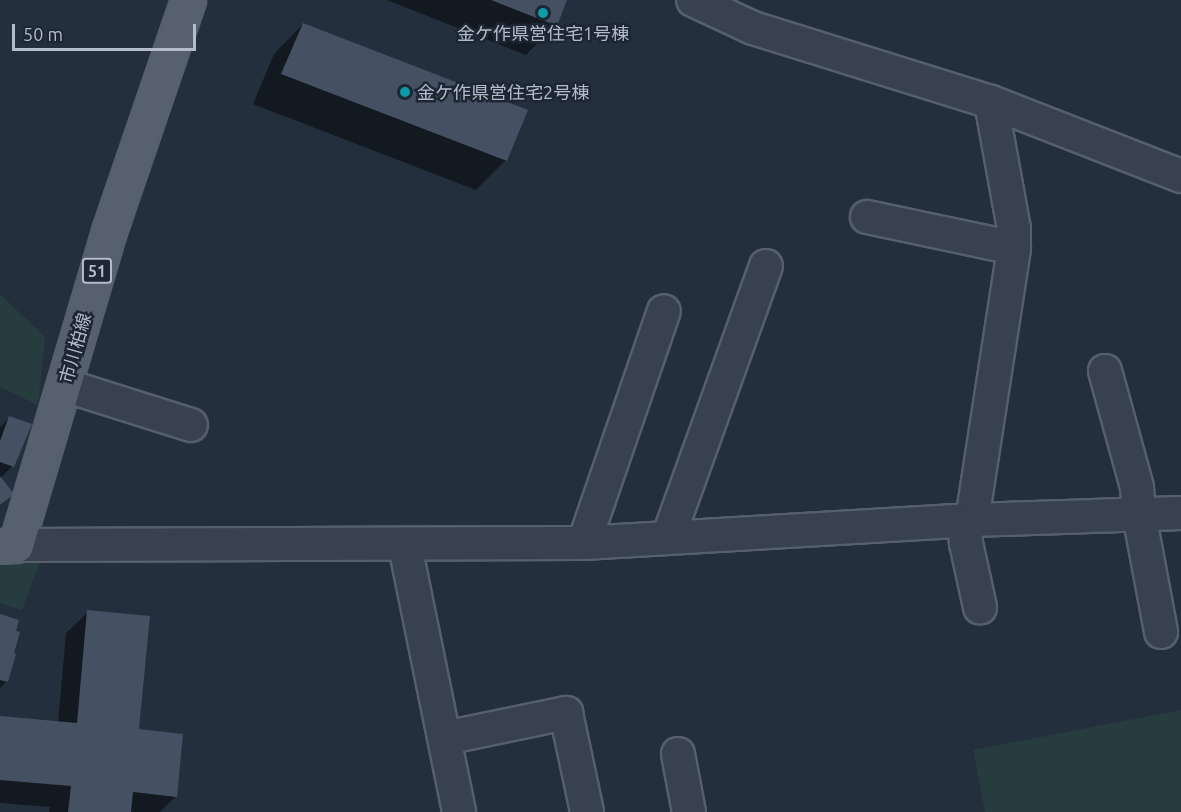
<!DOCTYPE html>
<meta charset="utf-8">
<style>
body{margin:0}
#map{position:relative;width:1181px;height:812px;overflow:hidden;background:#242f3e;font-family:Ubuntu,"Noto Sans JP",sans-serif}
div>[style]{position:absolute}
.green>*{inset:0;background:#263c3f}
.shadow>*{inset:0;background:#0007}
.building>*{inset:0;background:#455162}
.roads{filter:drop-shadow(2px 0 #565f6c) drop-shadow(-2px 0 #565f6c) drop-shadow(0 2px #565f6c) drop-shadow(0 -2px #565f6c)}
.minor>*{height:32px;margin:-16px;padding:0 16px;transform-origin:16px;border-radius:16px;background:#38414e}
.major>*{height:33px;margin:-16.5px;padding:0 16.5px;transform-origin:16.5px;border-radius:16.5px;background:#56606e}
.dots>*{width:16px;height:16px;translate:-50% -50%;box-sizing:border-box;border:3px solid #1d2633;border-radius:50%}
span{translate:-50% -50%;white-space:nowrap;text-align:center;line-height:1.15;-webkit-text-stroke:5px #1d2633;paint-order:stroke}
.shield-label span{padding:2px 4px;background:#1d2633;border:2px solid;border-radius:4px;-webkit-text-stroke-width:0}
.shield-label{font-size:16px;color:#b4bcc9;font-weight:700}
.poi-label{font-size:18px;color:#b4bcc9}
.left{translate:0 -50%;text-align:left}
.street-label{font-size:18px;color:#b4bcc9}
.scale{position:absolute;left:12px;top:24px;width:184px;height:27px;box-sizing:border-box;border:3px solid #b4bcc9;border-top:0;padding-left:8px;font-size:18px;line-height:21px;white-space:nowrap;color:#b4bcc9;-webkit-text-stroke:4px #1d2633;paint-order:stroke}
</style>
<div id="map">
<div class="green">
<i style="clip-path:polygon(0 294px,45px 337px,38px 405px,0 387px)"></i>
<i style="clip-path:polygon(40px 561px,22px 610px,0 603px,0 563px)"></i>
<i style="clip-path:polygon(1181px 710px,1181px 812px,985px 812px,973px 750px)"></i>
</div>
<div class="shadow">
<i style="clip-path:polygon(387px 0,565px 0,555px 25px,526px 55px)"></i>
<i style="clip-path:polygon(303px 24px,506px 160px,476px 190px,253px 104px,274px 54px)"></i>
<i style="clip-path:polygon(10px 417px,30px 424px,12px 466px,0 479px,12px 494px,0 506px,0 427px)"></i>
<i style="clip-path:polygon(88px 612px,137px 731px,176px 796px,160px 812px,49px 812px,50px 807px,0 803px,0 717px,58px 723px,66px 633px)"></i>
<i style="clip-path:polygon(0 616px,15px 655px,6px 682px,0 688px)"></i>
</div>
<div class="building">
<i style="clip-path:polygon(491px 0,567px 0,557px 26px)"></i>
<i style="clip-path:polygon(303px 23px,528px 110px,507px 161px,281px 74px)"></i>
<i style="clip-path:polygon(9px 416px,32px 424px,14px 467px,0 462px,0 441px)"></i>
<i style="clip-path:polygon(0 476px,14px 494px,0 505px)"></i>
<i style="clip-path:polygon(87px 610px,150px 616px,139px 729px,183px 734px,177px 797px,133px 792px,131px 812px,68px 812px,71px 786px,0 780px,0 716px,77px 723px)"></i>
<i style="clip-path:polygon(0 614px,19px 620px,16px 631px,20px 632px,14px 653px,16px 654px,8px 682px,0 680px)"></i>
</div>
<div class="roads">
<div class="minor">
<i style="left:693px;top:0;width:66px;rotate:25deg"></i>
<i style="left:753px;top:28px;width:249px;rotate:17.3deg"></i>
<i style="left:991px;top:102px;width:204px;rotate:21.3deg"></i>
<i style="left:867px;top:217px;width:150px;rotate:11.9deg"></i>
<i style="left:1105px;top:371px;width:120px;rotate:74.6deg"></i>
<i style="left:1137px;top:487px;width:27px;rotate:86deg"></i>
<i style="left:1139px;top:514px;width:120px;rotate:79.4deg"></i>
<i style="left:64px;top:385px;width:133px;rotate:17.5deg"></i>
<i style="left:965px;top:520px;width:23px;rotate:88deg"></i>
<i style="left:966px;top:543px;width:66px;rotate:77.7deg"></i>
<i style="left:972px;top:520px;width:275px;rotate:-81.2deg"></i>
<i style="left:1014px;top:248px;width:19px;rotate:-90deg"></i>
<i style="left:1014px;top:229px;width:129px;rotate:-100.3deg"></i>
<i style="left:668px;top:538px;width:289px;rotate:-70.2deg"></i>
<i style="left:584px;top:543px;width:245px;rotate:-71deg"></i>
<i style="left:16px;top:545px;width:568px;rotate:-0.2deg"></i>
<i style="left:584px;top:543px;width:389px;rotate:-3.4deg"></i>
<i style="left:972px;top:520px;width:209px;rotate:-1.9deg"></i>
<i style="left:405px;top:546px;width:271px;rotate:78.5deg"></i>
<i style="left:445px;top:738px;width:124px;rotate:-11.7deg"></i>
<i style="left:566px;top:713px;width:101px;rotate:78deg"></i>
<i style="left:678px;top:754px;width:59px;rotate:79.3deg"></i>
</div>
<div class="major">
<i style="left:0;top:546px;width:16px;rotate:-4deg"></i>
<i style="left:16px;top:545px;width:327px;rotate:-73.5deg"></i>
<i style="left:109px;top:231px;width:244px;rotate:-71.1deg"></i>
</div>
</div>
<div class="dots">
<i style="left:543px;top:13px;background:#0f9aa8"></i>
<i style="left:405px;top:92px;background:#0f9aa8"></i>
</div>
<div class="shield-label">
<span style="left:97px;top:271px">51</span>
</div>
<div class="poi-label">
<span style="left:543px;top:33px">金ケ作県営住宅1号棟</span>
<span class="left" style="left:417px;top:92px">金ケ作県営住宅2号棟</span>
</div>
<div class="street-label">
<span style="left:75px;top:348px;rotate:-74deg">市川柏線</span>
</div>
<div class="scale">50 m</div>
</div>
